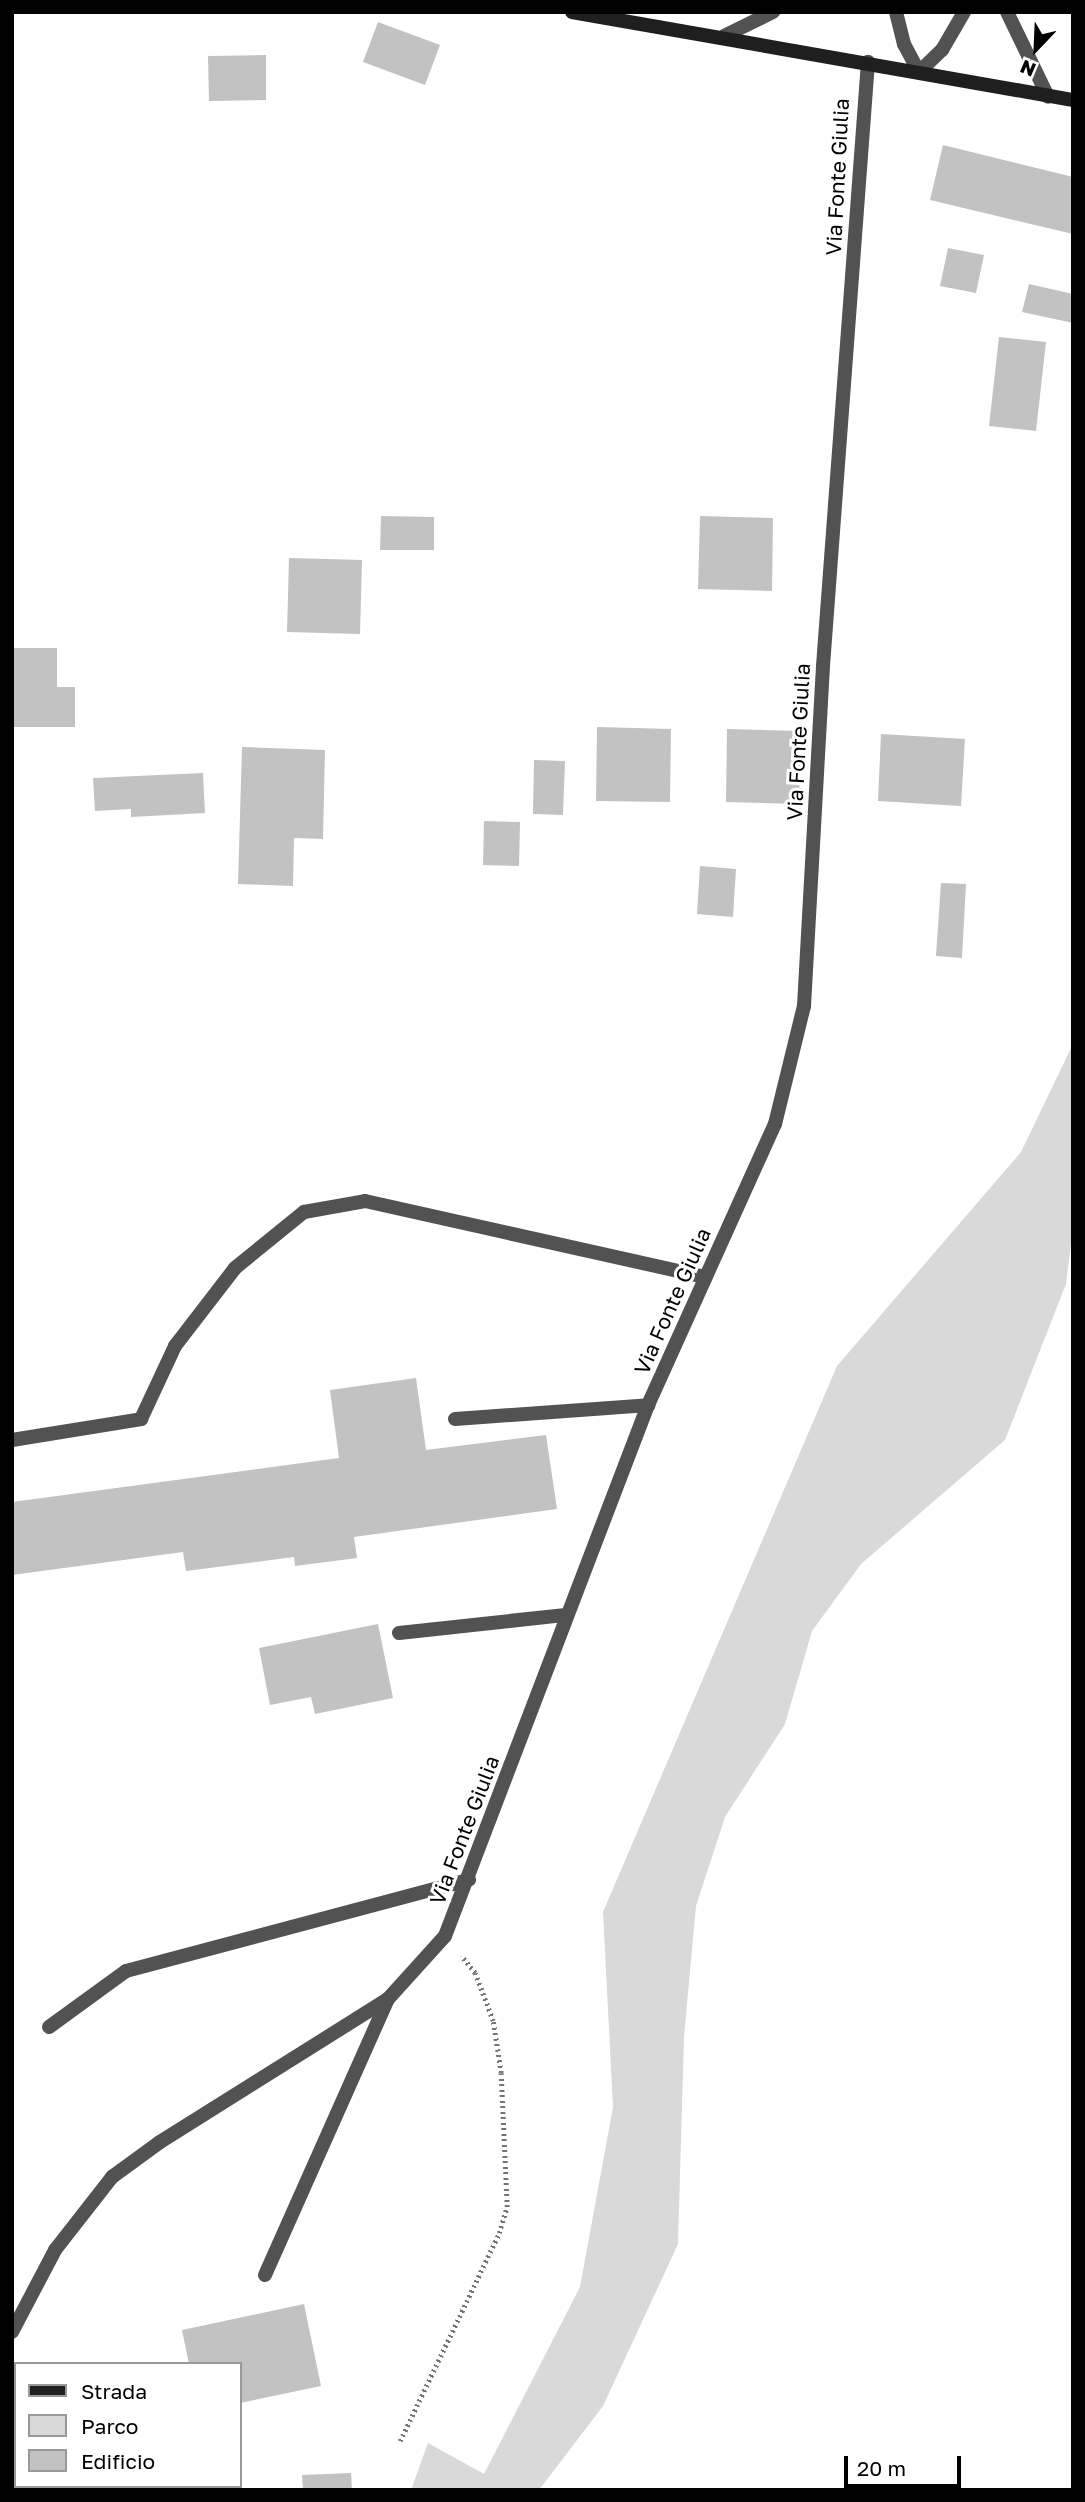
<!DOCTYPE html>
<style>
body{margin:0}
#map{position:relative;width:1085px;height:2502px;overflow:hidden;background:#fff;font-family:"Golos Text",sans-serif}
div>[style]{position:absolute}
.green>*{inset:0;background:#d9d9d9}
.building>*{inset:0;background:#c2c2c2}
.path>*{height:4.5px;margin-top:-2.25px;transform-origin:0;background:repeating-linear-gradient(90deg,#747474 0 2px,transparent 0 5.5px)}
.service>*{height:14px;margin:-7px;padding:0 7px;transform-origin:7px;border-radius:7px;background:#525252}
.minor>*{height:14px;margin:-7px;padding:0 7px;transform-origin:7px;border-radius:7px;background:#525252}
.tertiary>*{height:14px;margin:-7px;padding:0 7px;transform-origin:7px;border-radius:7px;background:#525252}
.secondary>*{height:14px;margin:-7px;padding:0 7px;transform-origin:7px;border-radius:7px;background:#1f1f1f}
span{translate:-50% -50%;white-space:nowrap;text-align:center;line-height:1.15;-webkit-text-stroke:6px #fff;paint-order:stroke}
.street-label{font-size:21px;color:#000}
.frame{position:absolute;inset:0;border:14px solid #000;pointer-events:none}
.legend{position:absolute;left:14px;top:2362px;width:228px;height:126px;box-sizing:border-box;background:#fff;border:2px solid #999;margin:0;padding:9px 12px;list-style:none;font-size:21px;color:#000}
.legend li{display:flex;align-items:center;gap:14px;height:35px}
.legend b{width:35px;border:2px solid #999}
.north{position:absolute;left:1001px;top:14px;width:70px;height:70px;-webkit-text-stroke:5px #fff;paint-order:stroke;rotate:203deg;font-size:19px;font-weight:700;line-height:28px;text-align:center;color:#000}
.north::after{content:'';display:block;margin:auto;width:24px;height:32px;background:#000;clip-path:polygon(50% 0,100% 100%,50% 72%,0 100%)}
.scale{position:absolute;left:844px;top:2456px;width:117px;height:32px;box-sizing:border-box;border:4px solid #000;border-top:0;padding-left:9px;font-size:21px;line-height:24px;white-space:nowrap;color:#000;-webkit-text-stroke:5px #fff;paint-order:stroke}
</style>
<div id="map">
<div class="green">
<i style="clip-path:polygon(1073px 1044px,1073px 1228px,1066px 1284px,1005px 1440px,861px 1564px,812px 1631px,785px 1724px,725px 1817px,696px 1906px,684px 2037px,678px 2244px,603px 2406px,539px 2490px,411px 2490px,428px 2443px,484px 2474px,580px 2287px,613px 2107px,603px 1912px,837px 1366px,1021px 1152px)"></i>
</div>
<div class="building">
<i style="clip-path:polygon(378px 22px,440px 45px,425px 85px,363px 62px)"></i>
<i style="clip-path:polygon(266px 55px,266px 100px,209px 101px,208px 56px)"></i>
<i style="clip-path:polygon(943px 145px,1073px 177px,1073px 234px,930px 200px)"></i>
<i style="clip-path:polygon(948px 248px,984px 255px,976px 293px,940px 286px)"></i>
<i style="clip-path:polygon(1029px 284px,1073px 294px,1073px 323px,1022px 312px)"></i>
<i style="clip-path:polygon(999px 337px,1046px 342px,1036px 431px,989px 426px)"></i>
<i style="clip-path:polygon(381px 516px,434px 517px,434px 550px,380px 550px)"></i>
<i style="clip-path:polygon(700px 516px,773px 518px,772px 591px,698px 589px)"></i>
<i style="clip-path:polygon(289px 558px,362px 560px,360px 634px,287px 632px)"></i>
<i style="clip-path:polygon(12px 648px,57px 648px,57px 687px,75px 687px,75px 727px,12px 727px)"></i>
<i style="clip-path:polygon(597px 727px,671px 729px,670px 802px,596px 801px)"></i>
<i style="clip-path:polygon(727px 729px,801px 731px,799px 804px,726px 802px)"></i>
<i style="clip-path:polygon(881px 734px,965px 739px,961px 806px,878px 801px)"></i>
<i style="clip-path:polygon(242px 747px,325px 750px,323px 839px,294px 838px,293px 886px,238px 884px)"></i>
<i style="clip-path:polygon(534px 760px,565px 761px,563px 815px,533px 814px)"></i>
<i style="clip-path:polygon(203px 773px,205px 813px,131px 817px,131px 809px,95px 811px,93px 778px)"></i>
<i style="clip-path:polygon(484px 821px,520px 822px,519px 866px,483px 865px)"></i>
<i style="clip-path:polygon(700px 866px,736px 869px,733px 917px,697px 914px)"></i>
<i style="clip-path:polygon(941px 883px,966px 884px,962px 958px,936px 956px)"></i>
<i style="clip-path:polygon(416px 1378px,426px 1450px,546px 1435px,557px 1509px,354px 1537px,357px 1558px,295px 1566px,294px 1557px,186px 1571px,183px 1552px,12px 1575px,12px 1502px,339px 1458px,330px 1390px)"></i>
<i style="clip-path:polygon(378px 1624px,393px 1698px,315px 1714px,311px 1697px,270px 1705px,259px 1648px)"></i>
<i style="clip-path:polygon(304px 2304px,321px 2386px,240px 2403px,240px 2364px,189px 2364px,182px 2330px)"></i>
<i style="clip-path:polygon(351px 2473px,352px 2490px,303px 2490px,302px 2475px)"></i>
</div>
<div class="path">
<i style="left:400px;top:2441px;width:230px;rotate:-64.5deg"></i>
<i style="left:499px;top:2233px;width:27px;rotate:-73deg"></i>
<i style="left:507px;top:2207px;width:134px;rotate:-92.6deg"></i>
<i style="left:501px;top:2073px;width:53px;rotate:-98.7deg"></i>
<i style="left:493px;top:2021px;width:51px;rotate:-110.6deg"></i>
<i style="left:475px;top:1973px;width:22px;rotate:-129deg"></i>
</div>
<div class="service">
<i style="left:455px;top:1419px;width:194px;rotate:-4.1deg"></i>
<i style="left:12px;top:1440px;width:131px;rotate:-9.2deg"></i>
<i style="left:141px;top:1419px;width:81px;rotate:-65deg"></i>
<i style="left:175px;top:1346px;width:98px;rotate:-52.4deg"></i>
<i style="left:235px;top:1268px;width:89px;rotate:-39.1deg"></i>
<i style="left:304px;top:1212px;width:62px;rotate:-10.2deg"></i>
<i style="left:365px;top:1201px;width:349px;rotate:12.6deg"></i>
<i style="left:399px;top:1633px;width:168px;rotate:-6.2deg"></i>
<i style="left:49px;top:2027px;width:95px;rotate:-36deg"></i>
<i style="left:126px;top:1971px;width:355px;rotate:-14.9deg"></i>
<i style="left:265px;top:2275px;width:302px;rotate:-66deg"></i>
</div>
<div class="minor">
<i style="left:12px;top:2332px;width:93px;rotate:-62.3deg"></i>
<i style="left:55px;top:2250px;width:93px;rotate:-52deg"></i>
<i style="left:112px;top:2177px;width:59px;rotate:-36.1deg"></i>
<i style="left:160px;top:2142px;width:269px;rotate:-32.1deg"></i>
<i style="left:388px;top:1999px;width:85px;rotate:-47.9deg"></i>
<i style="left:445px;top:1936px;width:568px;rotate:-69.08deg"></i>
<i style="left:648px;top:1405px;width:308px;rotate:-65.7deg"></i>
<i style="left:775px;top:1124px;width:122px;rotate:-76.2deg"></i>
<i style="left:804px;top:1006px;width:341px;rotate:-86.8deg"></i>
<i style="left:823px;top:666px;width:606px;rotate:-85.74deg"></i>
</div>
<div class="tertiary">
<i style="left:896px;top:12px;width:33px;rotate:76deg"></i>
<i style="left:904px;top:44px;width:32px;rotate:62deg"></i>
<i style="left:919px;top:72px;width:32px;rotate:-44deg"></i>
<i style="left:942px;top:50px;width:44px;rotate:-59.9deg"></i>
<i style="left:1007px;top:12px;width:94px;rotate:64.2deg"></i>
<i style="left:724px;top:36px;width:55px;rotate:-26.1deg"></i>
</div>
<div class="secondary">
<i style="left:572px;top:12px;width:509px;rotate:9.96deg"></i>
</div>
<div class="street-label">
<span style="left:837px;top:177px;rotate:-87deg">Via Fonte Giulia</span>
<span style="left:798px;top:742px;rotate:-87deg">Via Fonte Giulia</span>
<span style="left:672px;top:1301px;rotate:-66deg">Via Fonte Giulia</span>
<span style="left:464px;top:1830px;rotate:-69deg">Via Fonte Giulia</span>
</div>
<div class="frame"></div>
<ul class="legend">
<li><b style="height:9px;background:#1f1f1f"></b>Strada</li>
<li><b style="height:19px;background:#d9d9d9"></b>Parco</li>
<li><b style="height:19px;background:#c2c2c2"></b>Edificio</li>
</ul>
<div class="north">N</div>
<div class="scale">20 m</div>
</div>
